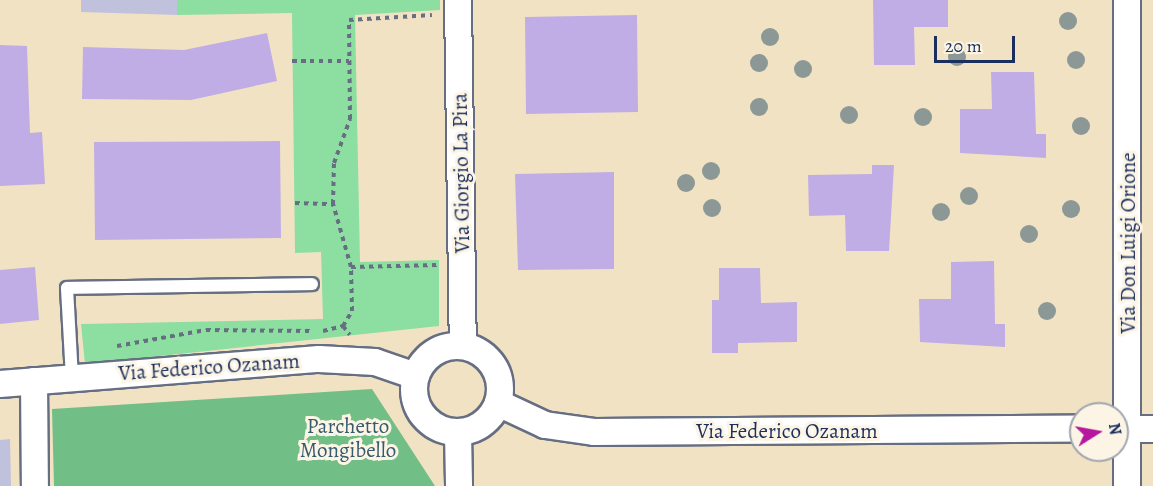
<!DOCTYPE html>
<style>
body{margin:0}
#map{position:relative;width:1153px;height:486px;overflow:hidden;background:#f1e2c4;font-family:Alegreya,serif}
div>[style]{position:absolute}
.industrial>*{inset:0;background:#c0c2dd}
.green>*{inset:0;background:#8cdfa0}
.forest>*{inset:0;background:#71be86}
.building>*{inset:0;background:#c0ade5}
.path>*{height:4px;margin-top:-2px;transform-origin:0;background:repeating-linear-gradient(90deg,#666e82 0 4.5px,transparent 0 9px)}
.roads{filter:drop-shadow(2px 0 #666e82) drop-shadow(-2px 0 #666e82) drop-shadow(0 2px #666e82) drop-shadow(0 -2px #666e82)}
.lane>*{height:12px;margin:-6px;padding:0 6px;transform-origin:6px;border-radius:6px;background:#fff}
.street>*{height:26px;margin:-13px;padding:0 13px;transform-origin:13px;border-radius:13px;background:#fff}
.street>.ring{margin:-13px;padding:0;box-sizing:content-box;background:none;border:26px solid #fff;border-radius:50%}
.trees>*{width:18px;height:18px;margin:-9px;border-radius:50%;background:#8b9895}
span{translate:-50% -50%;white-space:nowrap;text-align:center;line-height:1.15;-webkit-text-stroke:6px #fcf5e5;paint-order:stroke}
.street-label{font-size:21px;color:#1b2f5e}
.park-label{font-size:21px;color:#375b6e}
.north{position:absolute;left:1069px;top:402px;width:60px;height:60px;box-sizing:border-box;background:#fcf5e5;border:2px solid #a2a6af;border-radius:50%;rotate:79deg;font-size:16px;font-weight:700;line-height:24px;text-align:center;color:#1b2f5e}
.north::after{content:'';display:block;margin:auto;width:21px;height:27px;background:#b5179e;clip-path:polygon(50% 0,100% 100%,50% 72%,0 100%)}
.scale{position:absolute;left:934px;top:36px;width:81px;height:27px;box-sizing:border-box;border:3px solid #1b2f5e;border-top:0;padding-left:8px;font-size:18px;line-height:21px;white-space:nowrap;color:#1b2f5e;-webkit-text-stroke:4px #fcf5e5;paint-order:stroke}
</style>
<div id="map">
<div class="industrial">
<i style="clip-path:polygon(81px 0,177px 0,177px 15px,81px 12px)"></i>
<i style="clip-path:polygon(10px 439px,11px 486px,0 486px,0 440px)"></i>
</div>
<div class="green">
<i style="clip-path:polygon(177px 0,440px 0,440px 10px,355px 15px,360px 262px,439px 260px,439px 326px,85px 364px,81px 324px,323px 319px,321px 252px,295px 253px,292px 13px,177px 15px)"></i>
</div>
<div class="forest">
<i style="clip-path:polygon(372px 389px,435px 486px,54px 486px,52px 409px)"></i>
</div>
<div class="building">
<i style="clip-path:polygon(873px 0,948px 0,948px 27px,914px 27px,915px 65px,874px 65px)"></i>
<i style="clip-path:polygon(637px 15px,638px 112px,526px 114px,525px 17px)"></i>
<i style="clip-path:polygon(267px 33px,277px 81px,191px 100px,82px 99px,83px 47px,184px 50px)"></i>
<i style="clip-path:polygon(0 45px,27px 46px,30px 133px,42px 132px,45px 184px,0 186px)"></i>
<i style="clip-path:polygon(991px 72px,1034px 72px,1036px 134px,1046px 134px,1046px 158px,960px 153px,960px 109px,992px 109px)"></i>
<i style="clip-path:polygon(280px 141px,281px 238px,95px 240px,94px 142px)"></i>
<i style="clip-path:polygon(872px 165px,894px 165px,889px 251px,846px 251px,845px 215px,809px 216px,808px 175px,872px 174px)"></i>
<i style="clip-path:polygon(614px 172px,614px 269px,518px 270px,515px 174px)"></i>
<i style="clip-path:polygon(994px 261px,995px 324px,1005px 324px,1005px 347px,920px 342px,919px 299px,951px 299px,951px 262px)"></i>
<i style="clip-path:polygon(35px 267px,39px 320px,0 324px,0 270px)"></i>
<i style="clip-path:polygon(719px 268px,760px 268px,761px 303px,797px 302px,797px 342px,738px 343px,738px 353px,712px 353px,712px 300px,719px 300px)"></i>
</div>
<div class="path">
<i style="left:292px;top:61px;width:57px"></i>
<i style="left:295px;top:203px;width:38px;rotate:2deg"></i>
<i style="left:351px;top:267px;width:86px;rotate:-1.3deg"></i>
<i style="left:343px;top:326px;width:17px;rotate:-59deg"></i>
<i style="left:352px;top:311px;width:44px;rotate:-91.3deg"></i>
<i style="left:351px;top:267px;width:66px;rotate:-105.9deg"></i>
<i style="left:333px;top:204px;width:41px;rotate:-88.6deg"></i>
<i style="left:334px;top:163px;width:47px;rotate:-70deg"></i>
<i style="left:350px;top:119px;width:99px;rotate:-90.6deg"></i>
<i style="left:349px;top:20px;width:83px;rotate:-3.4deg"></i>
<i style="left:323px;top:331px;width:21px;rotate:-14deg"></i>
<i style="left:343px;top:326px;width:11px;rotate:52deg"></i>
<i style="left:117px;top:346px;width:90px;rotate:-10.2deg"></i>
<i style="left:206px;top:330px;width:106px;rotate:0.5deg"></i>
</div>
<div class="roads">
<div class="lane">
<i style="left:72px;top:378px;width:90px;rotate:-93.2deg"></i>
<i style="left:67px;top:288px;width:245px;rotate:-0.9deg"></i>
</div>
<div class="street">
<i style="left:458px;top:0;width:346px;rotate:89.2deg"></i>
<i class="ring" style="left:414px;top:346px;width:60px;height:60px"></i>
<i style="left:34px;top:381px;width:105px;rotate:89.5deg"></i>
<i style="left:0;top:384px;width:320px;rotate:-4.5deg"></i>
<i style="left:319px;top:359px;width:56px;rotate:3.1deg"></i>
<i style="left:375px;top:362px;width:43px;rotate:18.9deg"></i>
<i style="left:498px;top:403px;width:52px;rotate:25.1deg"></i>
<i style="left:545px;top:425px;width:49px;rotate:8.1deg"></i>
<i style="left:594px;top:432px;width:487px;rotate:-0.4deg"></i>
<i style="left:1117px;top:429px;width:36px"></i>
<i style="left:458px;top:432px;width:54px;rotate:88.9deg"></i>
<i style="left:1127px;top:486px;width:486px;rotate:-90deg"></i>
</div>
</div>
<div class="trees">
<i style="left:1068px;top:21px"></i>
<i style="left:770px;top:37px"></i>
<i style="left:957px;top:57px"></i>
<i style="left:1076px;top:60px"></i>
<i style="left:759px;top:63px"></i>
<i style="left:803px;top:69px"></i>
<i style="left:759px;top:107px"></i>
<i style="left:849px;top:115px"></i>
<i style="left:923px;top:117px"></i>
<i style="left:1081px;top:126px"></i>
<i style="left:711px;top:171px"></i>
<i style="left:686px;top:183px"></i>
<i style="left:969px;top:196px"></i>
<i style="left:712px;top:208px"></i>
<i style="left:1071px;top:209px"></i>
<i style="left:941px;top:212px"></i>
<i style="left:1029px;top:234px"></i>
<i style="left:1047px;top:311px"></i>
</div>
<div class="street-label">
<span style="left:461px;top:173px;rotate:-91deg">Via Giorgio La Pira</span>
<span style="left:1128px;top:243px;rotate:-90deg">Via Don Luigi Orione</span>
<span style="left:209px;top:367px;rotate:-4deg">Via Federico Ozanam</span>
<span style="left:787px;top:431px">Via Federico Ozanam</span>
</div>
<div class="park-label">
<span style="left:348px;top:438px">Parchetto<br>Mongibello</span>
</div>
<div class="north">N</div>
<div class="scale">20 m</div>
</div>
